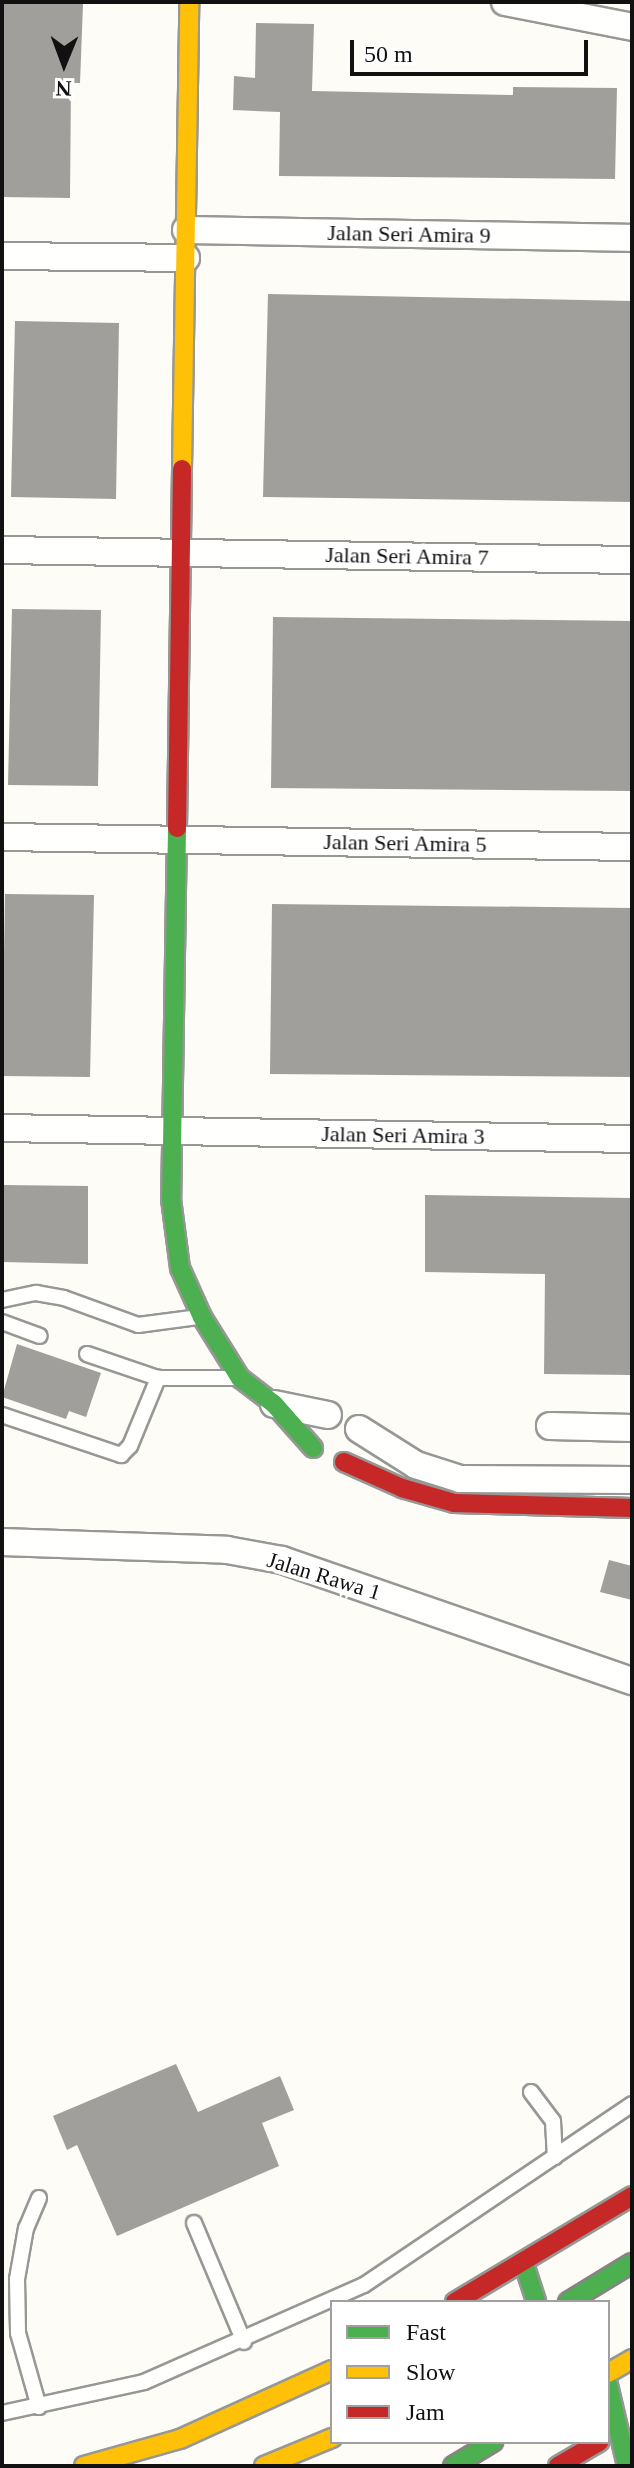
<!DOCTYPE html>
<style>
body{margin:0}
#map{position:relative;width:634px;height:2468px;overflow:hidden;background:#fdfcf7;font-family:"Times New Roman",serif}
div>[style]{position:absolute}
.building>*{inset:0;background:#a19f9c}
.roads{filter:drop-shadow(2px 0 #979795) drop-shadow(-2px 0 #979795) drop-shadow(0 2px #979795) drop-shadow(0 -2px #979795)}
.lane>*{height:14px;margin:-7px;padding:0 7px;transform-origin:7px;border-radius:7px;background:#fffffe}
.street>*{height:26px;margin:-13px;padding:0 13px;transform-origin:13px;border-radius:13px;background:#fffffe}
.fast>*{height:18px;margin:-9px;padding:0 9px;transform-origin:9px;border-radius:9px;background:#4caf50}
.slow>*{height:18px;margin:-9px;padding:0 9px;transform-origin:9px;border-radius:9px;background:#ffc107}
.jam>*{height:18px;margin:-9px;padding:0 9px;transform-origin:9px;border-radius:9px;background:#c62828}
.bridges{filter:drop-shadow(2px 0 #858482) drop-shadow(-2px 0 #858482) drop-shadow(0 2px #858482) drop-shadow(0 -2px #858482)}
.fast-bridge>*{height:18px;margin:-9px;padding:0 9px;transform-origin:9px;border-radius:9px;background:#4caf50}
span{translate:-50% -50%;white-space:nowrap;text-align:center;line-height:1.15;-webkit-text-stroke:8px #fff;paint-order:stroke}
.street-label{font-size:22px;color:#111}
.frame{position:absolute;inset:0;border:4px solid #111;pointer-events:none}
.legend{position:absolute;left:330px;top:2300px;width:280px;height:144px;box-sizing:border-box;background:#fff;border:2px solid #a0a0a0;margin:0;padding:10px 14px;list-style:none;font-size:24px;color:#111}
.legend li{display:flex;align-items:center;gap:16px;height:40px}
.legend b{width:40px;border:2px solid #a0a0a0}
.north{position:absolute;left:24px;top:24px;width:80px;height:80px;-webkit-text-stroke:6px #fff;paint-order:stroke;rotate:181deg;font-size:22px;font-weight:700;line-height:32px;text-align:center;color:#111}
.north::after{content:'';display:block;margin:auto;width:28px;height:36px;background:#111;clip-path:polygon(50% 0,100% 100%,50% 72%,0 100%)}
.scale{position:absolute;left:350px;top:40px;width:238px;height:36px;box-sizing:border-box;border:4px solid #111;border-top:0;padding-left:10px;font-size:24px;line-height:28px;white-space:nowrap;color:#111;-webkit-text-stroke:6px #fff;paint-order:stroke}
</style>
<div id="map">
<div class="building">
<i style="clip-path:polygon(3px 2px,83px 4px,80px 83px,71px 83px,70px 198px,2px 197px)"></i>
<i style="clip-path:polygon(256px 23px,314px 24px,312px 91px,513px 95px,513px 87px,617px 88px,615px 179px,279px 176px,280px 112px,233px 110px,234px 76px,255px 78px)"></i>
<i style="clip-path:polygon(268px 294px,632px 301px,632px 502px,263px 497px)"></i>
<i style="clip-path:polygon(15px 321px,119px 323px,116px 499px,11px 497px)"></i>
<i style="clip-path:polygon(12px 609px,101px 610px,98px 786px,8px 785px)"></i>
<i style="clip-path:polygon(273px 617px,632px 621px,632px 791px,271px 788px)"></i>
<i style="clip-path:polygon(5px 894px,94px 895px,90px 1077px,2px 1076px)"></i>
<i style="clip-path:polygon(272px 904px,632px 908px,632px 1077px,270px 1074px)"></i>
<i style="clip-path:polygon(2px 1185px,88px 1186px,88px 1264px,2px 1262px)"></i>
<i style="clip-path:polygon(425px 1195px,632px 1198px,632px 1375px,544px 1374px,545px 1274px,425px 1272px)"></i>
<i style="clip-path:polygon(17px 1344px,101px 1373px,86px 1417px,69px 1411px,66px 1419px,2px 1397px)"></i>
<i style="clip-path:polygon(609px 1560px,632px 1566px,632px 1600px,600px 1592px)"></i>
<i style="clip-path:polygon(176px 2064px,198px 2112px,280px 2076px,294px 2110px,262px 2123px,279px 2166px,117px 2236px,77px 2145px,67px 2150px,53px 2116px)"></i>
</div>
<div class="roads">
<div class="lane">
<i style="left:2px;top:1300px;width:35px;rotate:-12deg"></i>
<i style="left:36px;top:1293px;width:28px;rotate:10deg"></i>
<i style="left:64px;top:1298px;width:79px;rotate:20deg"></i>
<i style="left:138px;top:1325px;width:62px;rotate:-7.5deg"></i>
<i style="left:2px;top:1322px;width:40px;rotate:20.2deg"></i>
<i style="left:87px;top:1354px;width:75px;rotate:18.7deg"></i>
<i style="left:2px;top:1415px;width:126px;rotate:18.6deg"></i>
<i style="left:121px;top:1455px;width:13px;rotate:-45deg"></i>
<i style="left:130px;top:1446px;width:74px;rotate:-67.6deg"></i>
<i style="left:158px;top:1378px;width:78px"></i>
<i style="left:531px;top:2092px;width:36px;rotate:53deg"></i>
<i style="left:553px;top:2121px;width:36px;rotate:87deg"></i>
<i style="left:39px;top:2198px;width:33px;rotate:113deg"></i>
<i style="left:26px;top:2228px;width:52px;rotate:100deg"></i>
<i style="left:17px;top:2279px;width:54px;rotate:88.9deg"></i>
<i style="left:18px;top:2333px;width:77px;rotate:74.2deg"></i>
<i style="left:194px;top:2223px;width:129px;rotate:67.2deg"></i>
<i style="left:2px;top:2413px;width:145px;rotate:-12.3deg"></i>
<i style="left:144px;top:2382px;width:240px;rotate:-23.8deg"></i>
<i style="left:364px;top:2285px;width:323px;rotate:-34deg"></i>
</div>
<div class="street">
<i style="left:505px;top:2px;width:129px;rotate:11.1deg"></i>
<i style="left:186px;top:230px;width:446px;rotate:1deg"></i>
<i style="left:2px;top:256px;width:184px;rotate:0.6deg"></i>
<i style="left:2px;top:550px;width:630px;rotate:0.91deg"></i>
<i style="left:2px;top:837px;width:630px;rotate:0.91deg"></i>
<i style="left:2px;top:1128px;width:630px;rotate:1deg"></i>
<i style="left:274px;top:1404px;width:55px;rotate:11.5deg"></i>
<i style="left:550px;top:1426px;width:82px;rotate:1.4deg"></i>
<i style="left:359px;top:1429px;width:67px;rotate:32.3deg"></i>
<i style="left:416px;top:1465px;width:46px;rotate:17.7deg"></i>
<i style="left:460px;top:1479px;width:172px;rotate:0.3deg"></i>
<i style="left:2px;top:1542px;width:225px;rotate:2deg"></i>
<i style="left:227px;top:1550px;width:56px;rotate:10.3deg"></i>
<i style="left:282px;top:1560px;width:370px;rotate:19.1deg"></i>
</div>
<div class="fast">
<i style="left:177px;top:828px;width:371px;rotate:90.9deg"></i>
<i style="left:171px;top:1199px;width:70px;rotate:82.6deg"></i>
<i style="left:180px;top:1268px;width:54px;rotate:65.8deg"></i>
<i style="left:202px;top:1317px;width:72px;rotate:58.1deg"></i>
<i style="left:240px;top:1378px;width:43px;rotate:37.4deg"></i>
<i style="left:274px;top:1404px;width:59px;rotate:48.4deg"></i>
<i style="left:524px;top:2264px;width:40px;rotate:72deg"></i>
<i style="left:608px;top:2385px;width:83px;rotate:76.8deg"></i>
</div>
<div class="slow">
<i style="left:182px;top:469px;width:467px;rotate:-89.1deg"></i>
<i style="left:608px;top:2373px;width:28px;rotate:-30deg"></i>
<i style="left:84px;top:2466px;width:100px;rotate:-15.7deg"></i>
<i style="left:180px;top:2439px;width:167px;rotate:-24.4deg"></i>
<i style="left:264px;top:2466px;width:74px;rotate:-22.4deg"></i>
</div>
<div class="jam">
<i style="left:177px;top:828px;width:359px;rotate:-89.2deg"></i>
<i style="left:344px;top:1462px;width:64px;rotate:24.1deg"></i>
<i style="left:402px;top:1488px;width:54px;rotate:16.1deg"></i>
<i style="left:454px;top:1503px;width:178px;rotate:1.6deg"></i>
<i style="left:455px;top:2302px;width:206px;rotate:-30.9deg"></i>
<i style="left:558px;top:2466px;width:48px;rotate:-30.3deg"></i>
</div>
</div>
<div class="bridges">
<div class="fast-bridge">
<i style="left:568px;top:2302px;width:75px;rotate:-31.4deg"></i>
<i style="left:453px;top:2466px;width:47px;rotate:-31deg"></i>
</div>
</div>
<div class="street-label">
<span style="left:409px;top:234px;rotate:1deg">Jalan Seri Amira 9</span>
<span style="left:407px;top:556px;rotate:1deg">Jalan Seri Amira 7</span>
<span style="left:405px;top:843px;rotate:1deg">Jalan Seri Amira 5</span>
<span style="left:403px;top:1135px;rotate:1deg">Jalan Seri Amira 3</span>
<span style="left:324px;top:1576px;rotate:17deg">Jalan Rawa 1</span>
</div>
<div class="frame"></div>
<ul class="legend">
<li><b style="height:10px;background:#4caf50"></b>Fast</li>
<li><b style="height:10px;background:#ffc107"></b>Slow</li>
<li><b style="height:10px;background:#c62828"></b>Jam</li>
</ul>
<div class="north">N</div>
<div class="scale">50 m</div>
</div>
